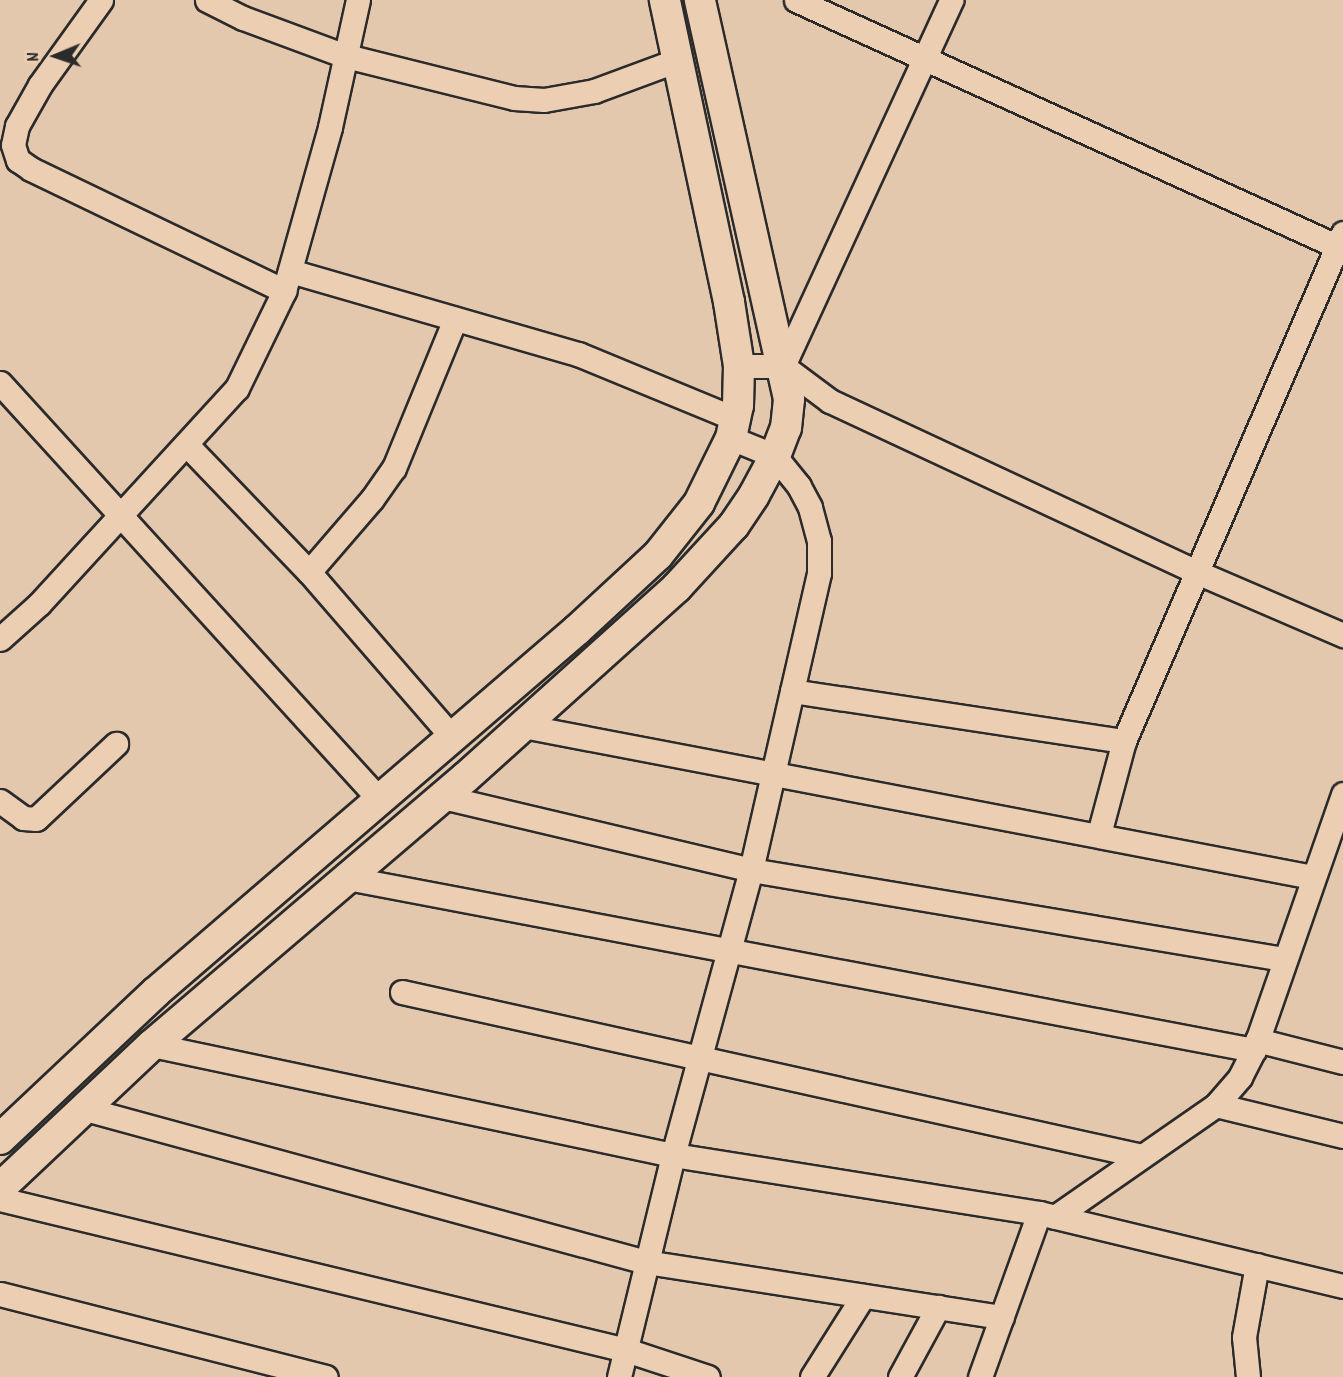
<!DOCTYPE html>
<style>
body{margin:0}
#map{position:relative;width:1343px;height:1377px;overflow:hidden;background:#e4c8ae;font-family:Dekko,sans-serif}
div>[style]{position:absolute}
.roads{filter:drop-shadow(2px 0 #2b2b2b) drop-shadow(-2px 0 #2b2b2b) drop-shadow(0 2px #2b2b2b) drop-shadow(0 -2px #2b2b2b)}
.minor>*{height:23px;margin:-11.5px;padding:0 11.5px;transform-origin:11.5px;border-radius:11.5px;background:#eccfb3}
.tertiary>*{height:30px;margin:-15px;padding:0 15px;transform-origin:15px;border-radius:15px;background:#eccfb3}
span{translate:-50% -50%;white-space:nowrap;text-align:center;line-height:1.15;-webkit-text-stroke:5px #eccfb3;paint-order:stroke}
.north{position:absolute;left:21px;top:21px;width:70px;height:70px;-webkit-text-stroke:5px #eccfb3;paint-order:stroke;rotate:268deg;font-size:19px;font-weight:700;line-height:28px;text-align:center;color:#2b2b2b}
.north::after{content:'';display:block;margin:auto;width:24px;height:32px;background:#2b2b2b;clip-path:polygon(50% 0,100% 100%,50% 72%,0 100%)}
</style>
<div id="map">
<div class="roads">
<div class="minor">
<i style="left:101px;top:0;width:105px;rotate:125.7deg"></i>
<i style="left:40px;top:85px;width:47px;rotate:119.3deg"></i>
<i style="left:17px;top:126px;width:19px;rotate:102deg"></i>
<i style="left:13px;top:145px;width:16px;rotate:72deg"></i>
<i style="left:18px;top:160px;width:16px;rotate:35deg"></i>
<i style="left:31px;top:169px;width:281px;rotate:25.7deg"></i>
<i style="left:207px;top:0;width:40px;rotate:26.6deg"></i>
<i style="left:243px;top:18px;width:110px;rotate:20.3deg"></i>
<i style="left:346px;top:56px;width:173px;rotate:14deg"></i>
<i style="left:514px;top:98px;width:30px;rotate:4deg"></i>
<i style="left:544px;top:100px;width:51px;rotate:-10.2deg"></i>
<i style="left:594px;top:91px;width:90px;rotate:-20.3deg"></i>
<i style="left:796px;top:0;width:601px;rotate:24.48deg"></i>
<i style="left:290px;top:271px;width:300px;rotate:16.1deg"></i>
<i style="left:578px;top:354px;width:171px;rotate:22.4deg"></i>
<i style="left:739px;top:366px;width:44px"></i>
<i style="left:783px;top:366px;width:59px;rotate:36.7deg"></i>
<i style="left:830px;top:401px;width:407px;rotate:25deg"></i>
<i style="left:1199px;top:573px;width:157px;rotate:23.3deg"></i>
<i style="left:783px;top:366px;width:403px;rotate:-65.3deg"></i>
<i style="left:0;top:383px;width:564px;rotate:47.66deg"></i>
<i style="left:187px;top:445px;width:176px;rotate:46.2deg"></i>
<i style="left:309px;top:572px;width:220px;rotate:49.1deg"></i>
<i style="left:309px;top:572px;width:96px;rotate:-49.2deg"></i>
<i style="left:372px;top:499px;width:38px;rotate:-55deg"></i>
<i style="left:394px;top:468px;width:161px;rotate:-67.7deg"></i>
<i style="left:0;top:639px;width:52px;rotate:-41.9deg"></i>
<i style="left:39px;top:604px;width:293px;rotate:-47.5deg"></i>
<i style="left:237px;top:388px;width:108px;rotate:-64.1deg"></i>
<i style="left:284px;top:291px;width:170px;rotate:-74.3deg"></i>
<i style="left:330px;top:127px;width:130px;rotate:-77.6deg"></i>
<i style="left:792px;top:691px;width:336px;rotate:8.6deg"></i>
<i style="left:523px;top:726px;width:803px;rotate:10.83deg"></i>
<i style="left:443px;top:797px;width:317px;rotate:13.3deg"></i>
<i style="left:751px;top:870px;width:539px;rotate:9.5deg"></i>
<i style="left:0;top:801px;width:29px;rotate:36deg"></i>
<i style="left:23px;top:818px;width:13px;rotate:4deg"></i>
<i style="left:36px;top:819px;width:110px;rotate:-43.2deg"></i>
<i style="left:1099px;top:834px;width:96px;rotate:-75deg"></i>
<i style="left:1124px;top:741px;width:553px;rotate:-66.68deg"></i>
<i style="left:347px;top:878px;width:923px;rotate:10.74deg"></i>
<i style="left:402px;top:992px;width:758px;rotate:12.5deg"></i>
<i style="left:1257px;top:1040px;width:89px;rotate:14.3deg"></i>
<i style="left:152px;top:1045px;width:532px;rotate:11.92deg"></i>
<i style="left:673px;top:1155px;width:371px;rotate:9deg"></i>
<i style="left:1039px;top:1213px;width:313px;rotate:13.5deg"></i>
<i style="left:1216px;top:1105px;width:131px;rotate:13.7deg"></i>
<i style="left:85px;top:1109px;width:581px;rotate:15.26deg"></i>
<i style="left:646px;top:1262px;width:360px;rotate:8.8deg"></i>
<i style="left:0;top:1199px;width:644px;rotate:13.56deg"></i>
<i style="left:626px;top:1350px;width:86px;rotate:18.2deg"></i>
<i style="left:1055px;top:1217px;width:196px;rotate:-34.8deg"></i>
<i style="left:1216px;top:1105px;width:37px;rotate:-49deg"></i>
<i style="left:1240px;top:1077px;width:30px;rotate:-63deg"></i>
<i style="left:1254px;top:1050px;width:271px;rotate:-70.8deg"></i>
<i style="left:0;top:1294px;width:336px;rotate:14.3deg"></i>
<i style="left:619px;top:1377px;width:228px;rotate:-76.3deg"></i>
<i style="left:673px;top:1155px;width:295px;rotate:-74.7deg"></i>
<i style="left:751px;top:870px;width:305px;rotate:-77.1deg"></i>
<i style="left:819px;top:573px;width:32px;rotate:-90deg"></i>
<i style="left:819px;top:541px;width:35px;rotate:-105deg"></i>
<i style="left:810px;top:507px;width:24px;rotate:-118deg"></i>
<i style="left:799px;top:486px;width:38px;rotate:-129deg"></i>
<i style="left:775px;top:456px;width:48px;rotate:-157.8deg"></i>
<i style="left:812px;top:1377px;width:96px;rotate:-57.8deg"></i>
<i style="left:900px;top:1377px;width:80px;rotate:-61.5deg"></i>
<i style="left:980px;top:1377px;width:174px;rotate:-70.2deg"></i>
<i style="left:1248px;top:1377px;width:40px;rotate:-95.7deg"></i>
<i style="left:1244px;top:1337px;width:73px;rotate:-79.8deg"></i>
</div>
<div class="tertiary">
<i style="left:0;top:1139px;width:214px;rotate:-43.3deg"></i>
<i style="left:156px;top:992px;width:555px;rotate:-40.69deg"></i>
<i style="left:577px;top:630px;width:110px;rotate:-42.8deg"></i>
<i style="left:658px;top:555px;width:66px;rotate:-51.7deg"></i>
<i style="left:699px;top:503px;width:72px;rotate:-63.8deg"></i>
<i style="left:731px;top:438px;width:33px;rotate:-78deg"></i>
<i style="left:738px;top:406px;width:40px;rotate:-88.6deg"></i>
<i style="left:739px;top:366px;width:65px;rotate:-98.9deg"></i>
<i style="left:729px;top:302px;width:309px;rotate:-102deg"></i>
<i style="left:0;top:1188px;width:209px;rotate:-43.3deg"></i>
<i style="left:152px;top:1045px;width:411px;rotate:-40.5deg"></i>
<i style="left:465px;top:778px;width:285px;rotate:-42deg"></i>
<i style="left:677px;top:587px;width:84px;rotate:-47.4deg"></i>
<i style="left:734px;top:525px;width:36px;rotate:-56deg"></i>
<i style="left:754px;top:495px;width:44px;rotate:-61.7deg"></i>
<i style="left:775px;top:456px;width:30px;rotate:-69deg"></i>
<i style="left:786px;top:428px;width:29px;rotate:-84deg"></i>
<i style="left:789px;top:399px;width:409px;rotate:-102.6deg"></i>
</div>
</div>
<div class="north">N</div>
</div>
